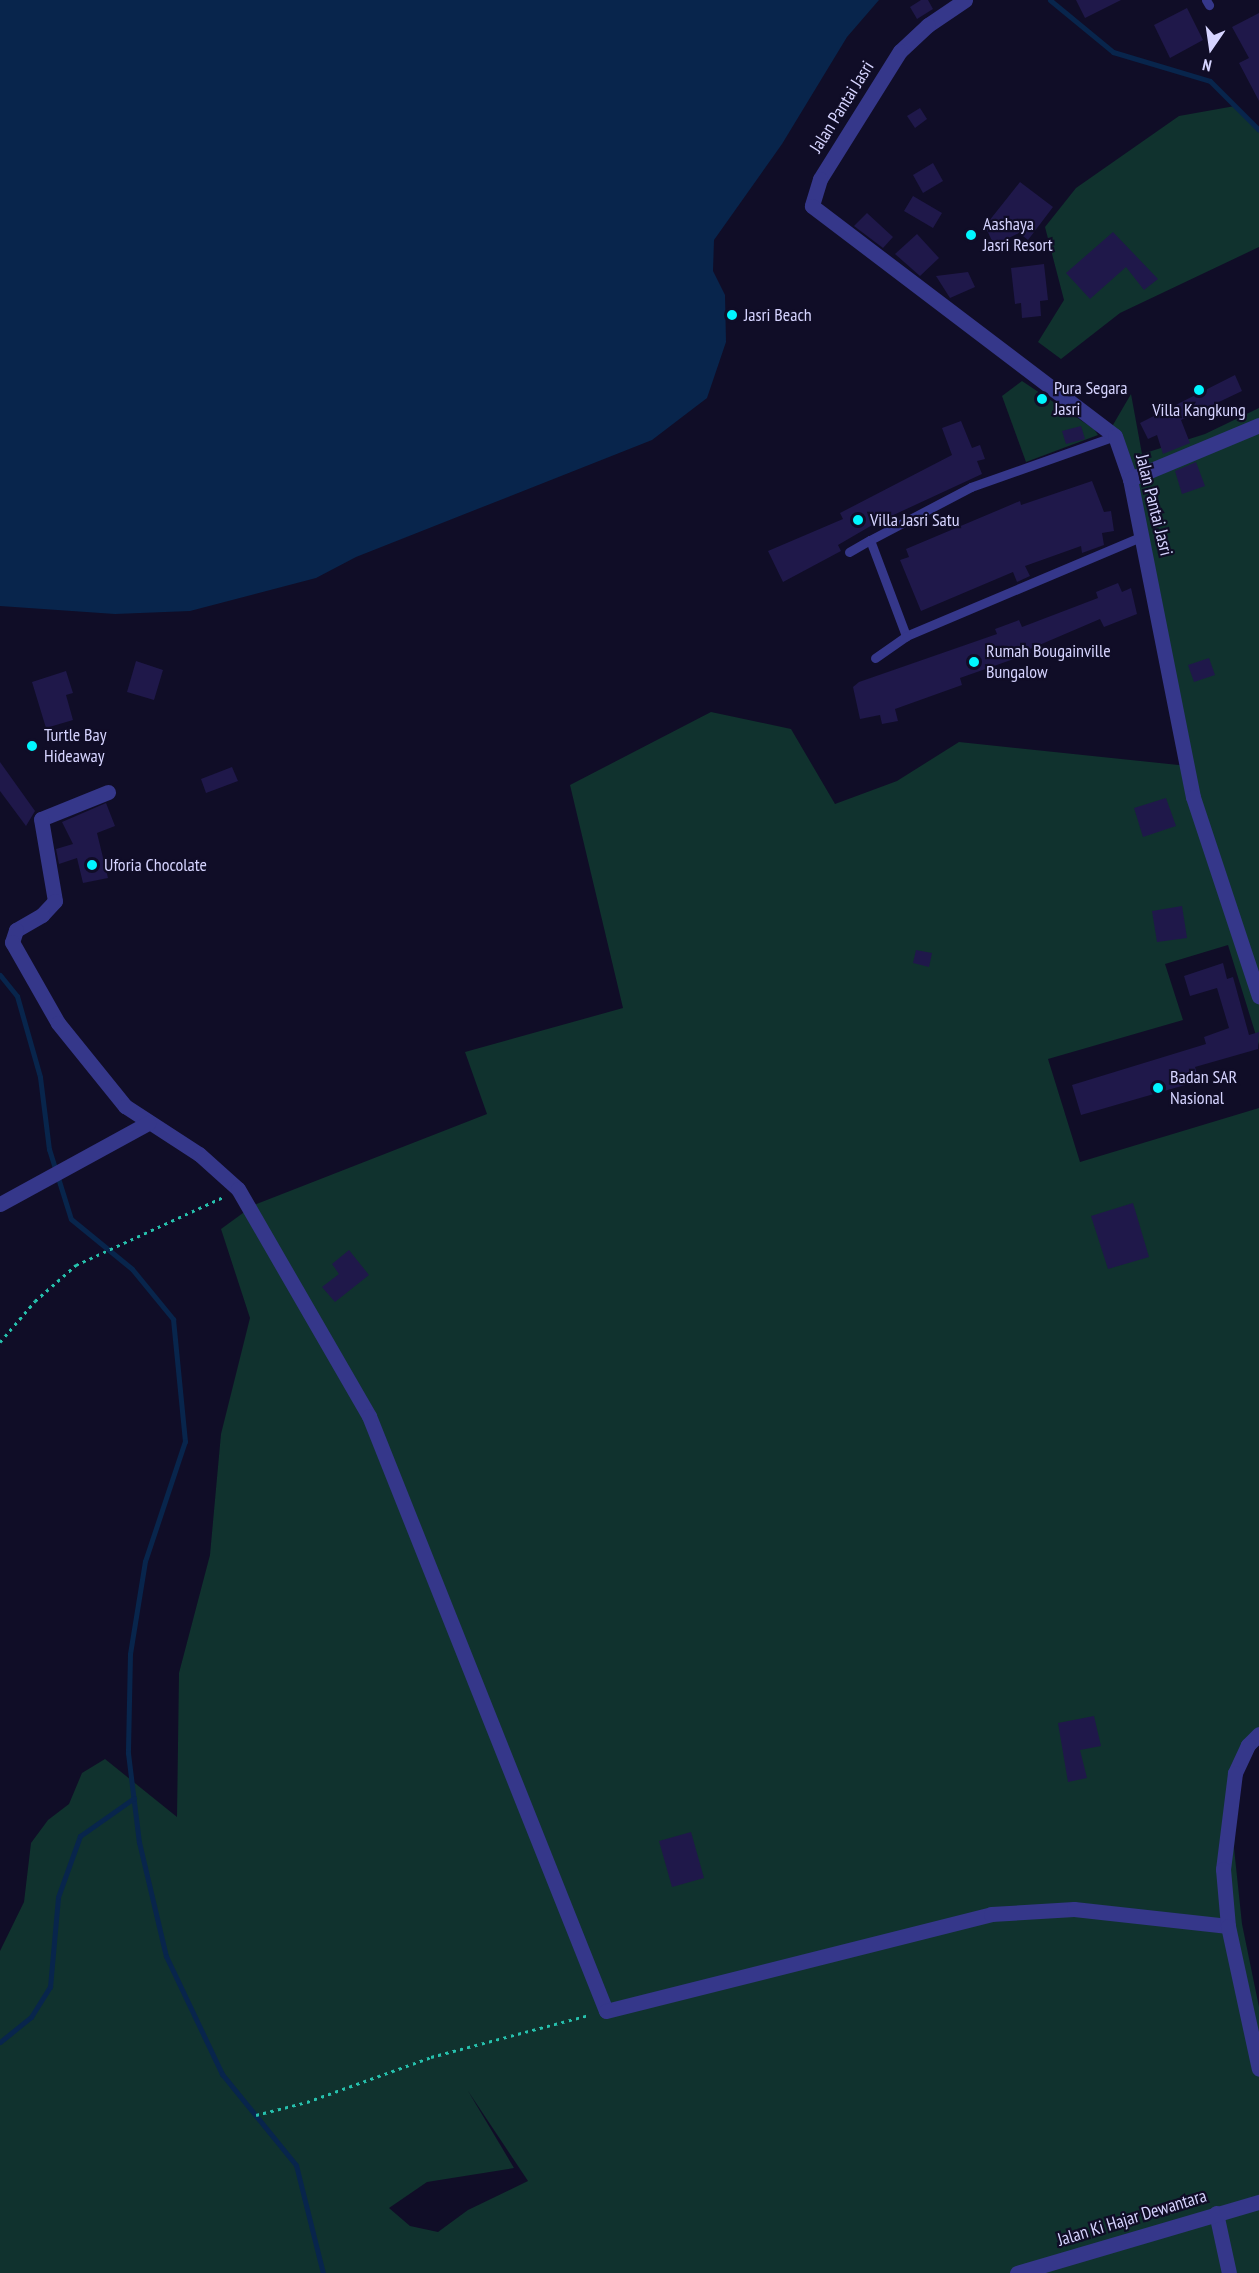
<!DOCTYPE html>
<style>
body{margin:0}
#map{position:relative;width:1259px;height:2273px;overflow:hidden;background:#100d27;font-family:"PT Sans Narrow",sans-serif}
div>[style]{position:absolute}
.green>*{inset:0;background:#10322e}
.water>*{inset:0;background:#08254c}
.stream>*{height:5px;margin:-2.5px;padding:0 2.5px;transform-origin:2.5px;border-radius:2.5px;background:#08254c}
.building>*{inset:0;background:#1f184a}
.path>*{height:3px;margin-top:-1.5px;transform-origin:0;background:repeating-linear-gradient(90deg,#26c1ad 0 3px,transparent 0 7.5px)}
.service>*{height:9px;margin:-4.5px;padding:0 4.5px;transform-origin:4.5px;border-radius:4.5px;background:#35378a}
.minor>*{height:15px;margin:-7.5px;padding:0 7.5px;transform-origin:7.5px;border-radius:7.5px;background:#35378a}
.tertiary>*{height:15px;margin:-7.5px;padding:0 7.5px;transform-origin:7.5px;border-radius:7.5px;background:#35378a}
.dots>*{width:16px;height:16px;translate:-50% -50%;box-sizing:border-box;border:3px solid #100d27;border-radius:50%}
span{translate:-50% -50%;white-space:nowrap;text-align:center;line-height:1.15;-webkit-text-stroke:4.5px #100d27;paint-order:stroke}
.street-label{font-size:18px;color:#d6d4ff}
.poi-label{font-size:18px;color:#d6d4ff}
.left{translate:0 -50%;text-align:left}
.north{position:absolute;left:1181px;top:18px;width:60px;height:60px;-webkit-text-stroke:4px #100d27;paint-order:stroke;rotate:193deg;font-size:16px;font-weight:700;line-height:24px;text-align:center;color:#d6d4ff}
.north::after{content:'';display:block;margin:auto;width:21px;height:27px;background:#d6d4ff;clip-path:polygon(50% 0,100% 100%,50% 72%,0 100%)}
</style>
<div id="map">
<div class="green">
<i style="clip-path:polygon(1235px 106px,1259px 130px,1259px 247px,1120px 313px,1061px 359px,1038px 342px,1064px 300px,1045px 227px,1076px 188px,1179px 116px)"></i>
<i style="clip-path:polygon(1022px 381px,1094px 429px,1098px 435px,1026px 462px,1002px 396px)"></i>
<i style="clip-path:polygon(evenodd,1131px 394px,1142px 454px,1205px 434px,1259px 408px,1259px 1045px,1228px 945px,1165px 964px,1183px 1020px,1048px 1059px,1080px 1162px,1259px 1108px,1259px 1734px,1239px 1767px,1234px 1848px,1242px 1924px,1259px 2007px,1259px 2273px,0 2273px,0 1951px,24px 1902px,31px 1843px,48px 1820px,69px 1804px,82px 1773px,105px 1759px,177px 1817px,179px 1673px,210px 1555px,221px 1434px,250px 1318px,221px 1229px,254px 1205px,487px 1114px,465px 1052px,623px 1008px,570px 785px,711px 712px,791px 729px,835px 804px,897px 781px,959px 742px,1188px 766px,1123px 445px,1110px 430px,1131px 394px,468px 2091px,528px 2181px,468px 2210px,438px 2232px,410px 2226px,389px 2208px,427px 2182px,514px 2168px,468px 2091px)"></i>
</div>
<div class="water">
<i style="clip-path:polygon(0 0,879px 0,847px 37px,782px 144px,714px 240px,713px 271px,725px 295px,726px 342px,707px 398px,652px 440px,356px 557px,316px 578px,190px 611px,115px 614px,0 606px)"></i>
</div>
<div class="stream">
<i style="left:1050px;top:0;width:82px;rotate:39.5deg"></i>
<i style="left:1113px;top:52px;width:101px;rotate:16.6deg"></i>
<i style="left:1210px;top:81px;width:69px;rotate:45deg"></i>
<i style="left:0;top:975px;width:27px;rotate:51deg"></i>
<i style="left:17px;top:996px;width:84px;rotate:74.1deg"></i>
<i style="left:40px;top:1077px;width:73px;rotate:82.9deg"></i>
<i style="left:49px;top:1149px;width:73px;rotate:72.6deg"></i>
<i style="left:71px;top:1219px;width:79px;rotate:39.3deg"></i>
<i style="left:132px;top:1269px;width:65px;rotate:50.6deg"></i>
<i style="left:173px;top:1319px;width:123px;rotate:84.4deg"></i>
<i style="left:185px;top:1441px;width:126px;rotate:108.4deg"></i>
<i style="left:145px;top:1561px;width:94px;rotate:99.2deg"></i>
<i style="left:130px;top:1654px;width:99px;rotate:91.2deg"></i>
<i style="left:128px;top:1753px;width:90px;rotate:83deg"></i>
<i style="left:139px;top:1842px;width:117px;rotate:76.7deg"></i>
<i style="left:166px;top:1956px;width:131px;rotate:64.6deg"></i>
<i style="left:222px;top:2074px;width:117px;rotate:50.9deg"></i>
<i style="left:296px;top:2165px;width:111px;rotate:76deg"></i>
<i style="left:0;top:2042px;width:40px;rotate:-39deg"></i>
<i style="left:31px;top:2017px;width:36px;rotate:-58deg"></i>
<i style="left:50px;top:1987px;width:90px;rotate:-84.9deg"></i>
<i style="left:58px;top:1897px;width:65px;rotate:-70.2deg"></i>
<i style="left:80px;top:1836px;width:66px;rotate:-35.1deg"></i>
</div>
<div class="building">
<i style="clip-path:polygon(921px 0,928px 0,933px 9px,917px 19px,910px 7px)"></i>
<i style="clip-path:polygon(1076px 0,1121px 0,1085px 18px)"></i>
<i style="clip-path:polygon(1187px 8px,1203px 40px,1170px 58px,1154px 25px)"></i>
<i style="clip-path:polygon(1259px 13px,1259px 101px,1239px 63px,1249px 58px,1232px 27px)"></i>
<i style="clip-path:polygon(920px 108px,927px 119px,915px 128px,907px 116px)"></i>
<i style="clip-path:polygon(933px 163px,943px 181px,923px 193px,913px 175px)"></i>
<i style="clip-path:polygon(1020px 182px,1053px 207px,1028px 240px,1019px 233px,994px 245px,985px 226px)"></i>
<i style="clip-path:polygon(913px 196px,942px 213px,933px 228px,904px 211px)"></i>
<i style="clip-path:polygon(867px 213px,893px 237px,883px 248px,854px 226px)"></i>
<i style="clip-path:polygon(1113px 232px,1158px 279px,1144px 290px,1126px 267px,1090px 299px,1066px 273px)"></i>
<i style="clip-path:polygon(917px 234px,939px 258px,920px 276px,895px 254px)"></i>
<i style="clip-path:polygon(1044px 264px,1048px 300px,1040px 301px,1041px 316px,1022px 318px,1021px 303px,1015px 304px,1011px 268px)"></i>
<i style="clip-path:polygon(968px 272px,975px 287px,950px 298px,936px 276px)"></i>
<i style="clip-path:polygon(1235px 375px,1242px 391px,1181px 420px,1190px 443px,1163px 454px,1157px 435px,1148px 439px,1140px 423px)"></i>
<i style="clip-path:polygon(961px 421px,972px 448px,980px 445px,985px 459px,977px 461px,982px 474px,874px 524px,838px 545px,841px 551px,783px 582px,768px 551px,843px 519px,840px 513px,952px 455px,942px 428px)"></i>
<i style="clip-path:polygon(1081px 426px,1085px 439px,1066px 444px,1062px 431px)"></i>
<i style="clip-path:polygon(1196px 462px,1205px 486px,1182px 494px,1175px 471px)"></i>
<i style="clip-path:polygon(1092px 481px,1104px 512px,1111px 511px,1114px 531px,1102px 533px,1104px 545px,1082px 553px,1081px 546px,1025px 566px,1030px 576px,1017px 582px,1013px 572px,921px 611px,900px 560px,909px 557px,906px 549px,1020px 501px,1021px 505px)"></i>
<i style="clip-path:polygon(1118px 583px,1122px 592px,1131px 588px,1137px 614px,1104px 627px,1100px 619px,1030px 649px,1031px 653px,960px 678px,962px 685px,895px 709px,898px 721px,882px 724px,880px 715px,860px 719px,853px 687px,859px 682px,997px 634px,995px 629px,1019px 620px,1022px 627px,1098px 598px,1096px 592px)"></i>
<i style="clip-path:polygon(1209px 658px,1215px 675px,1194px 682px,1188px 665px)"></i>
<i style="clip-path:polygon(136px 661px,163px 670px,154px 700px,127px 692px)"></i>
<i style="clip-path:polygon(66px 671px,73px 693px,66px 695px,73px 720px,46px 728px,32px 682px)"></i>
<i style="clip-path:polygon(0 762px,35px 811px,26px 826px,0 791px)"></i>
<i style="clip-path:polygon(232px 767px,238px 781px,206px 793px,201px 779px)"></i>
<i style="clip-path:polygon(1166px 798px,1176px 826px,1143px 837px,1134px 808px)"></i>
<i style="clip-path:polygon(106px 803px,115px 826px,97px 833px,108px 878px,83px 883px,77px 858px,59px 864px,56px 849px,73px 844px,62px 822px)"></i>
<i style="clip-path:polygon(1182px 906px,1187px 938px,1157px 942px,1152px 911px)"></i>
<i style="clip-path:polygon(916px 950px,932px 953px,929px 967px,913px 963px)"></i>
<i style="clip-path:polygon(1223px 963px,1227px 979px,1233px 977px,1249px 1035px,1259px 1032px,1258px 1049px,1195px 1067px,1199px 1081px,1081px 1115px,1072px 1085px,1206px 1044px,1204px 1037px,1229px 1028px,1217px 988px,1190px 996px,1184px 976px)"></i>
<i style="clip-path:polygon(1133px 1203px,1149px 1257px,1108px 1269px,1091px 1216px)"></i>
<i style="clip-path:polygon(349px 1250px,369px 1275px,335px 1302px,322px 1287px,339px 1274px,332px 1264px)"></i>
<i style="clip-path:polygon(1094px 1716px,1101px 1746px,1080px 1750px,1087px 1778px,1068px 1782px,1058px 1723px)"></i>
<i style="clip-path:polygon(691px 1832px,704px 1878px,672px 1887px,659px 1841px)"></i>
</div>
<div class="path">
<i style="left:0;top:1342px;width:54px;rotate:-49.5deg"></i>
<i style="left:35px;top:1301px;width:55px;rotate:-41.3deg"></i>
<i style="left:76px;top:1265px;width:162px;rotate:-24.8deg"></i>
<i style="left:256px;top:2115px;width:53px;rotate:-14.3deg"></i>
<i style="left:307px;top:2102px;width:132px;rotate:-19.9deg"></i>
<i style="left:431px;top:2057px;width:163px;rotate:-14.9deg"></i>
</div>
<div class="service">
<i style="left:1206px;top:0;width:6px;rotate:59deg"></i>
<i style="left:1115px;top:436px;width:153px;rotate:160.5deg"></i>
<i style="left:971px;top:487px;width:114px;rotate:152.3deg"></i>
<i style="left:870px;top:540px;width:103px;rotate:69.4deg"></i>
<i style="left:906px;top:636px;width:257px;rotate:-22.9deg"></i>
<i style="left:849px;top:552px;width:24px;rotate:-30deg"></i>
<i style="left:875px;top:658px;width:38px;rotate:-35deg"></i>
</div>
<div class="minor">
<i style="left:965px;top:0;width:45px;rotate:146deg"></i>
<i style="left:928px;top:25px;width:38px;rotate:137deg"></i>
<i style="left:900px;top:51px;width:151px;rotate:122deg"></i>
<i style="left:820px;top:179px;width:28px;rotate:107deg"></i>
<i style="left:812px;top:206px;width:380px;rotate:37.2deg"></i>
<i style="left:1115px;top:436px;width:46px;rotate:70.8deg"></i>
<i style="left:1130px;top:479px;width:324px;rotate:78.8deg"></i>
<i style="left:1193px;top:797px;width:210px;rotate:71.7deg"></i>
<i style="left:1130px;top:479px;width:140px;rotate:-22.7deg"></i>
<i style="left:108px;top:792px;width:72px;rotate:158.1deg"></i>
<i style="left:41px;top:819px;width:83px;rotate:80.3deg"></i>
<i style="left:55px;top:901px;width:19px;rotate:133deg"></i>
<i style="left:42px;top:915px;width:30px;rotate:150deg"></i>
<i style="left:16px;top:930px;width:13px;rotate:108deg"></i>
<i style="left:12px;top:942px;width:93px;rotate:60.4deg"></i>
<i style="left:58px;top:1023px;width:107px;rotate:51.1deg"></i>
<i style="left:125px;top:1106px;width:88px;rotate:33deg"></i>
<i style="left:199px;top:1154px;width:52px;rotate:41.9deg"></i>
<i style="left:238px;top:1189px;width:262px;rotate:60deg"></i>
<i style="left:369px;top:1416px;width:640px;rotate:68.28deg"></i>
<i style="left:606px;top:2011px;width:397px;rotate:-14.1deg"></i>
<i style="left:991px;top:1914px;width:83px;rotate:-3.4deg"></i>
<i style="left:1074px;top:1909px;width:155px;rotate:6.3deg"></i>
<i style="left:0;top:1204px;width:169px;rotate:-28.7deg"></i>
<i style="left:1216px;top:2213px;width:61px;rotate:77.8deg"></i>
</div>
<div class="tertiary">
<i style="left:1259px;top:1734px;width:16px;rotate:135deg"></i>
<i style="left:1248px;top:1745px;width:31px;rotate:115deg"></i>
<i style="left:1235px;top:1773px;width:97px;rotate:97.1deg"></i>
<i style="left:1223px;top:1869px;width:57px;rotate:85deg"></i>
<i style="left:1228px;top:1926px;width:146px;rotate:77.8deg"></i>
<i style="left:1017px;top:2273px;width:252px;rotate:-16.4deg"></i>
</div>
<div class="dots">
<i style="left:971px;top:235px;background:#00f6ff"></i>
<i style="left:732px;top:315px;background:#00f6ff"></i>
<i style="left:1199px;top:390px;background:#00f6ff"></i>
<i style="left:1042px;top:399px;background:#00f6ff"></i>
<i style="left:858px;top:520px;background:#00f6ff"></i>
<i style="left:974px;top:662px;background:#00f6ff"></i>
<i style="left:32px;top:746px;background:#00f6ff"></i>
<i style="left:92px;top:865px;background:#00f6ff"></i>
<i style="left:1158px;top:1088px;background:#00f6ff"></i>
</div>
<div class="street-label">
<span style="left:842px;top:107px;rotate:-58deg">Jalan Pantai Jasri</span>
<span style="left:1154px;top:505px;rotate:76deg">Jalan Pantai Jasri</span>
<span style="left:1132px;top:2218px;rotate:-17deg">Jalan Ki Hajar Dewantara</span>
</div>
<div class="poi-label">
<span class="left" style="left:983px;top:235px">Aashaya<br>Jasri Resort</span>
<span class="left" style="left:744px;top:315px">Jasri Beach</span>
<span class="left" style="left:1054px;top:399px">Pura Segara<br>Jasri</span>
<span style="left:1199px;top:410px">Villa Kangkung</span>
<span class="left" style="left:870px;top:520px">Villa Jasri Satu</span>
<span class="left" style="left:986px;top:662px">Rumah Bougainville<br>Bungalow</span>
<span class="left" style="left:44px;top:746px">Turtle Bay<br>Hideaway</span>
<span class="left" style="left:104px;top:865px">Uforia Chocolate</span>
<span class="left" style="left:1170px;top:1088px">Badan SAR<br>Nasional</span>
</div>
<div class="north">N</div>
</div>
